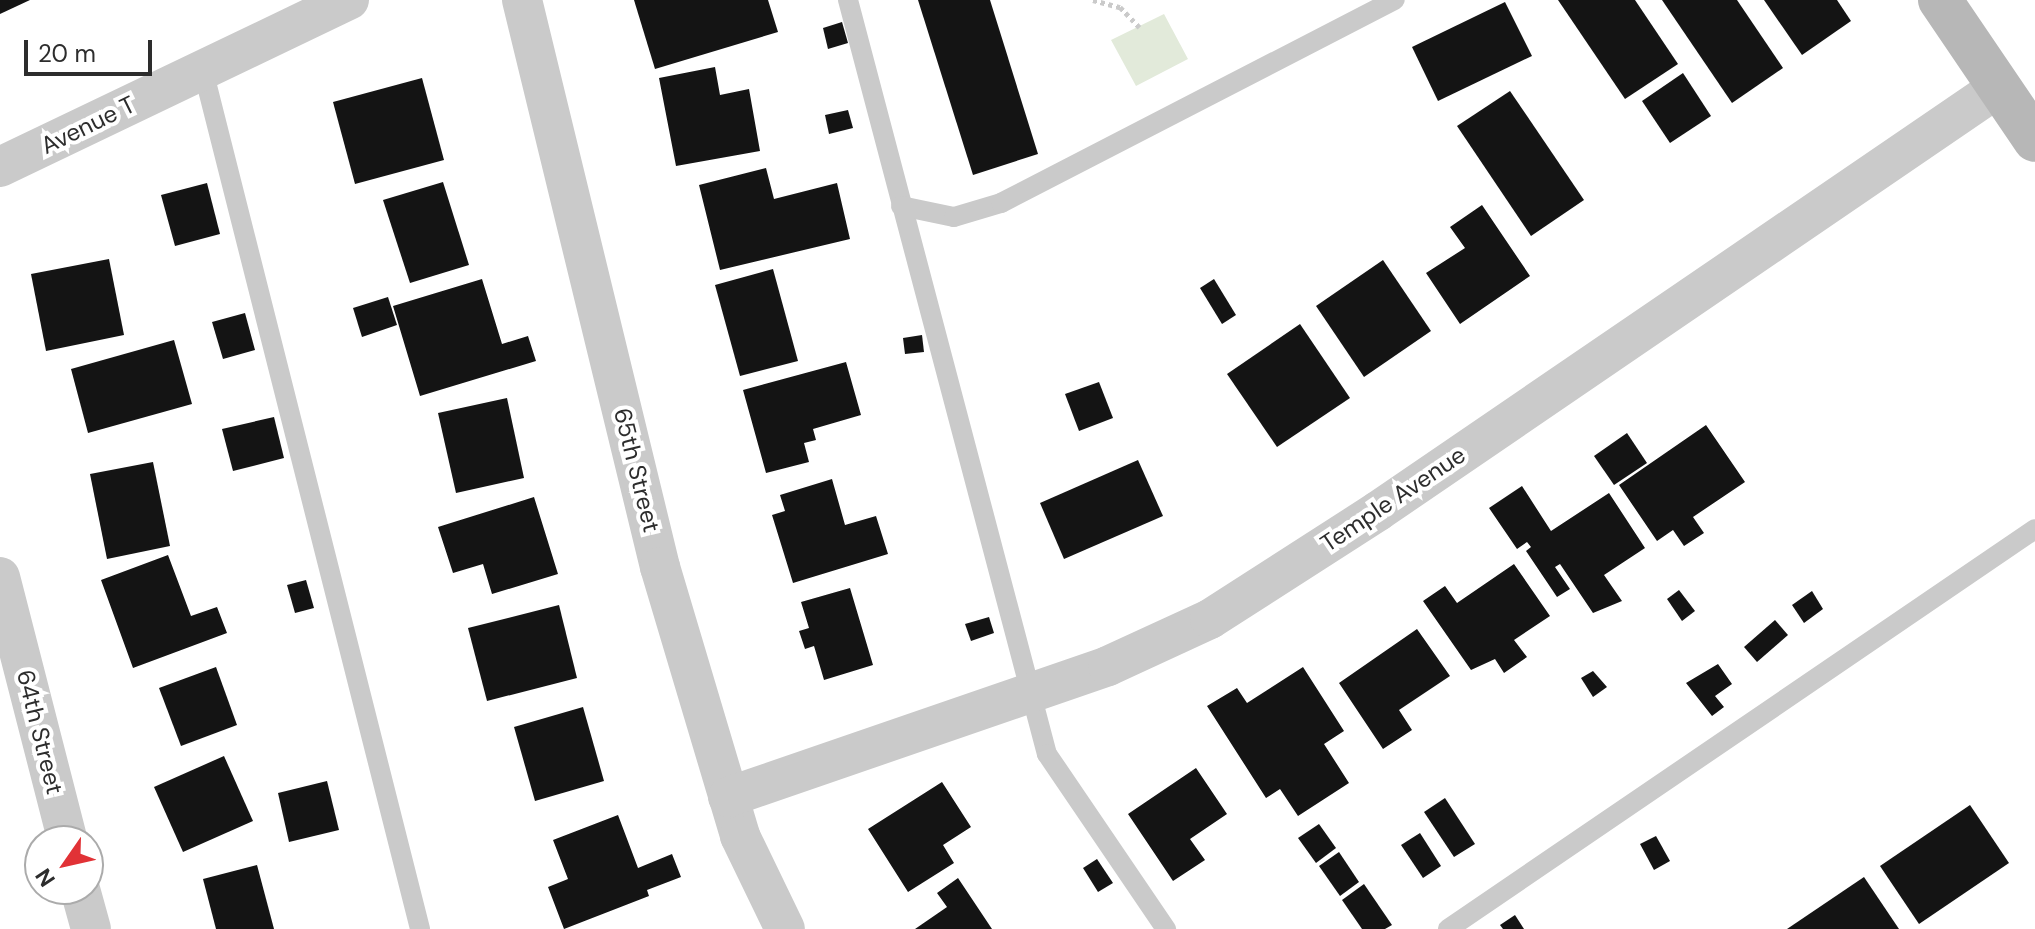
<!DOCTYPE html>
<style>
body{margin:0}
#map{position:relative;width:2035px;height:929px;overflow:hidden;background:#fff;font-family:"DM Sans",sans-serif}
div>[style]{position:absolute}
.green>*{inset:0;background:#e2eada}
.building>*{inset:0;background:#141414}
.path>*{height:5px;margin-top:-2.5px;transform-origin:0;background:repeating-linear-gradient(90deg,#cacaca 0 4px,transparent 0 8px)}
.lane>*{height:20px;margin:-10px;padding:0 10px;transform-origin:10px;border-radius:10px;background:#cacaca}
.street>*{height:40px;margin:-20px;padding:0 20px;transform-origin:20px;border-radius:20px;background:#cacaca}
.secondary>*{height:44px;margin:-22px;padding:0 22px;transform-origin:22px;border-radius:22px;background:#b7b7b7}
span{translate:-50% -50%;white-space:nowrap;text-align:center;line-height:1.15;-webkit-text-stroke:8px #fff;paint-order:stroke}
.street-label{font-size:24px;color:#2d2d2d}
.north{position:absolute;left:24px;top:825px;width:80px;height:80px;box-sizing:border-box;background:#fff;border:2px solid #ababab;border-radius:50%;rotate:236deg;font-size:22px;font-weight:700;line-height:32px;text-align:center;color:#2d2d2d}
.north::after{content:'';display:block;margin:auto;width:28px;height:36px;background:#e13236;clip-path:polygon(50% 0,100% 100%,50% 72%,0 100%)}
.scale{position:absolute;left:24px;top:40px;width:128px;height:36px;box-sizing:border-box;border:4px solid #2d2d2d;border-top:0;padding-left:10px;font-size:24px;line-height:28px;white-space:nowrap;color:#2d2d2d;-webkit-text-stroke:6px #fff;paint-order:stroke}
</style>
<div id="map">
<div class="green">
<i style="clip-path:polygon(1164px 14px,1188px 59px,1136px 86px,1111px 40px)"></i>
</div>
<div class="building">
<i style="clip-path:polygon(0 0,30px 0,0 14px)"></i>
<i style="clip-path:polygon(634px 0,768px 0,778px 32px,655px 69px)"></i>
<i style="clip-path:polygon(918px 0,990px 0,1038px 154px,973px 175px)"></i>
<i style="clip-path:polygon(1558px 0,1635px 0,1678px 64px,1625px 99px)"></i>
<i style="clip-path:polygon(1662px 0,1737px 0,1783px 68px,1732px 103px)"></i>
<i style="clip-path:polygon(1764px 0,1837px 0,1851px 21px,1802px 55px)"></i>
<i style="clip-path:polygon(1505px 2px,1532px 56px,1438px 101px,1412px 47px)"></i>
<i style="clip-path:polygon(842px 22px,848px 43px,828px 49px,823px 28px)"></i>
<i style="clip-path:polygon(715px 67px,720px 95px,749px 89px,760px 151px,676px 166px,659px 78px)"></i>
<i style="clip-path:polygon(1683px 73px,1711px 116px,1670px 143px,1642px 101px)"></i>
<i style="clip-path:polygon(422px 78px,444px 160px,355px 184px,333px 102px)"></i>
<i style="clip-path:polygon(1510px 91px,1584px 200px,1531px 236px,1457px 126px)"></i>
<i style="clip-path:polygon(848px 110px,853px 128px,829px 134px,825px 115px)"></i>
<i style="clip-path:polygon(766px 168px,774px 199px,837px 183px,850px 239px,720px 270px,699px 185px)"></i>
<i style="clip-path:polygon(443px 182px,469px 265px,410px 283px,383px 200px)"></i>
<i style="clip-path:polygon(207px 183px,220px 234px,175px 246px,161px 195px)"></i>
<i style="clip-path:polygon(1482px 205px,1530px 276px,1460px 324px,1426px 273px,1465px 248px,1450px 227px)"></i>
<i style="clip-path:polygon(109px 259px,124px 335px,46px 351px,31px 274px)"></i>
<i style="clip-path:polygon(1383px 260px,1431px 331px,1364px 377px,1316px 306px)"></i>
<i style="clip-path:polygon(773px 269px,798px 361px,740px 376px,715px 285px)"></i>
<i style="clip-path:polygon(482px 279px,502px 344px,528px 336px,536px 361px,420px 396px,393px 306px)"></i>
<i style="clip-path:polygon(1214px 279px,1236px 315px,1222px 324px,1200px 288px)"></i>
<i style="clip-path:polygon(388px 297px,397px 325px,362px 337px,353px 308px)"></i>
<i style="clip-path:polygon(245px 313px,255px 350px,223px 359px,212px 322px)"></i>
<i style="clip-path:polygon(1300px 324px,1350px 398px,1277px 447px,1227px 374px)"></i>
<i style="clip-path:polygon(922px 335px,924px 352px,905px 354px,903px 338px)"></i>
<i style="clip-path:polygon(174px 340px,192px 404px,88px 433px,71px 369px)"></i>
<i style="clip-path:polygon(846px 362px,861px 415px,813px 429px,816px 440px,804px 443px,809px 462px,766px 473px,743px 390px)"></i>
<i style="clip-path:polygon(1099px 382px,1113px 418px,1079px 431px,1065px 394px)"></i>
<i style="clip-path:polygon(507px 398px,524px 478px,456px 493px,438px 413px)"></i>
<i style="clip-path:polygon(274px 417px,284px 458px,233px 471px,222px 429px)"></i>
<i style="clip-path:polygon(1706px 425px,1745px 482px,1693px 517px,1704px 533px,1684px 546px,1673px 530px,1657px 541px,1619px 485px)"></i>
<i style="clip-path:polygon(1627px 433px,1647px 463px,1614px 485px,1594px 456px)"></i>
<i style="clip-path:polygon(1138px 460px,1163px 516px,1064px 559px,1040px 503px)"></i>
<i style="clip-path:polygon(153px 462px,170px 546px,107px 559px,90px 474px)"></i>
<i style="clip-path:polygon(832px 479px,845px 525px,876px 516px,888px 554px,793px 583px,772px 515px,785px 511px,780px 495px)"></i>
<i style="clip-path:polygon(1522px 486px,1551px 531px,1609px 493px,1645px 548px,1604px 575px,1622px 601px,1593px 613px,1560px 564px,1555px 567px,1570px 589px,1557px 597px,1526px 551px,1531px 547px,1527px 542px,1517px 549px,1489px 508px)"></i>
<i style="clip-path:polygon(534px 497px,558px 574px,492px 594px,483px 564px,453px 573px,438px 527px)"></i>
<i style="clip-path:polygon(168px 555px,191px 616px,217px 607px,227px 633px,133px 668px,101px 580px)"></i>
<i style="clip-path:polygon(1514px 564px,1550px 616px,1514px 640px,1527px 657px,1504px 673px,1495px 659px,1471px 670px,1423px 601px,1445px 586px,1457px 603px)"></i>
<i style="clip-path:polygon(306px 580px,314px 608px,295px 613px,287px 585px)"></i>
<i style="clip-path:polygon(850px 588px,873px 665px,824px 680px,814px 646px,805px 649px,799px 631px,809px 628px,801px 602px)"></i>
<i style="clip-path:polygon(1679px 590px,1695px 611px,1682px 621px,1667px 599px)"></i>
<i style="clip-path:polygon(1812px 591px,1823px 609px,1804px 623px,1792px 605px)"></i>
<i style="clip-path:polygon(559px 605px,577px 678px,487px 701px,468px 628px)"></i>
<i style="clip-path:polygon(989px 617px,994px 633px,971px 641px,965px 624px)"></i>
<i style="clip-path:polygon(1775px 620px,1788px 635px,1757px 662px,1744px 647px)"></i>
<i style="clip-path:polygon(1417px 629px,1450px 676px,1399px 710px,1412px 730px,1383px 749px,1339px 683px)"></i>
<i style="clip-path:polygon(1718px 664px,1732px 684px,1715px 696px,1724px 707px,1712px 716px,1686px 683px)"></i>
<i style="clip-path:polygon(216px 667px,237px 725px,181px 746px,159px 688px)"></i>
<i style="clip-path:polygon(1303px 667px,1344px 731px,1324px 744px,1349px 783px,1298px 816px,1280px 789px,1266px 798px,1207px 706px,1237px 688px,1247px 703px)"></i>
<i style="clip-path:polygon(1593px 671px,1607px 687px,1593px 697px,1581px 678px)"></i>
<i style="clip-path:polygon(583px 707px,604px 781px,535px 801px,514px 727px)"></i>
<i style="clip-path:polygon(224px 756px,253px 821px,183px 852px,154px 787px)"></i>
<i style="clip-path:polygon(1196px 768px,1227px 814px,1190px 839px,1205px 860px,1173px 881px,1128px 814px)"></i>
<i style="clip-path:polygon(327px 781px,339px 830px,289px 842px,278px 793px)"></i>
<i style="clip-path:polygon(942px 782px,971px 827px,943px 845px,954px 863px,908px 892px,868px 829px)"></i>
<i style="clip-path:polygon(1445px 798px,1475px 844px,1454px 857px,1424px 812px)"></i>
<i style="clip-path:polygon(1970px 805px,2009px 863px,1919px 924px,1880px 866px)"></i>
<i style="clip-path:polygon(618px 815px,638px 868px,672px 854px,681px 877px,647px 890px,649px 896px,564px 929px,548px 887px,568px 879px,553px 840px)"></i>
<i style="clip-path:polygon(1319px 824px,1336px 848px,1316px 863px,1298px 838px)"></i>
<i style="clip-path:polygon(1420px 833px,1441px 866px,1423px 878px,1401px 845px)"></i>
<i style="clip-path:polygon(1656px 836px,1670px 861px,1654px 870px,1640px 844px)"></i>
<i style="clip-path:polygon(1339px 852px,1359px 882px,1340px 896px,1319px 866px)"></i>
<i style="clip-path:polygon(1097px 859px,1113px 883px,1098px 892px,1083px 868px)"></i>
<i style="clip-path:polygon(257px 865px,274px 929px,216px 929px,203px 879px)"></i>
<i style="clip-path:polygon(1864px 877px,1899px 929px,1787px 929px)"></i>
<i style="clip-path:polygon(958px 878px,992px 929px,915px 929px,947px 907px,937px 893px)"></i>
<i style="clip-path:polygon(1364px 884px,1392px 925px,1385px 929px,1362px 929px,1342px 900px)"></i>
<i style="clip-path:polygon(1515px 915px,1524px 929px,1503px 929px,1500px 925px)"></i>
</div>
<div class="path">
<i style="left:1093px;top:0;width:28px;rotate:15deg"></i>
<i style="left:1120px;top:7px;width:28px;rotate:46deg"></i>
</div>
<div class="lane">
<i style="left:848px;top:0;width:780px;rotate:75.22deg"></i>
<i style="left:1047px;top:754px;width:212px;rotate:55.8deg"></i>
<i style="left:203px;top:70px;width:886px;rotate:75.82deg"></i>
<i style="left:901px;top:206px;width:54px;rotate:11.7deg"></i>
<i style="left:954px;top:217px;width:49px;rotate:-16.6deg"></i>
<i style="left:1001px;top:203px;width:443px;rotate:-27.3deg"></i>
<i style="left:1448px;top:929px;width:710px;rotate:-34.27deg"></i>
</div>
<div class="street">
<i style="left:522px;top:0;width:584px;rotate:76.32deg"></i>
<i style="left:660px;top:567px;width:281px;rotate:73.4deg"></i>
<i style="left:740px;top:836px;width:103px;rotate:64.2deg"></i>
<i style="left:0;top:167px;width:387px;rotate:-25.6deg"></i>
<i style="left:0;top:577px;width:273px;rotate:75.6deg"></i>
<i style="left:728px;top:797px;width:402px;rotate:-19deg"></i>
<i style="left:1108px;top:666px;width:112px;rotate:-24.7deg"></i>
<i style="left:1210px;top:619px;width:200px;rotate:-32.7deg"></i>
<i style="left:1378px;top:511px;width:752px;rotate:-34.32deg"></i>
<i style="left:80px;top:889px;width:41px;rotate:74.6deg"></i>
</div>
<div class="secondary">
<i style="left:1940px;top:0;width:169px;rotate:55.8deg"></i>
</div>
<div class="street-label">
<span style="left:88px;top:125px;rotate:-26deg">Avenue T</span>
<span style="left:637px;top:470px;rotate:76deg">65th Street</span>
<span style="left:1393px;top:499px;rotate:-34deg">Temple Avenue</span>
<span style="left:40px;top:732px;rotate:76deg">64th Street</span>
</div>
<div class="north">N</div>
<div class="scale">20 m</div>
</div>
